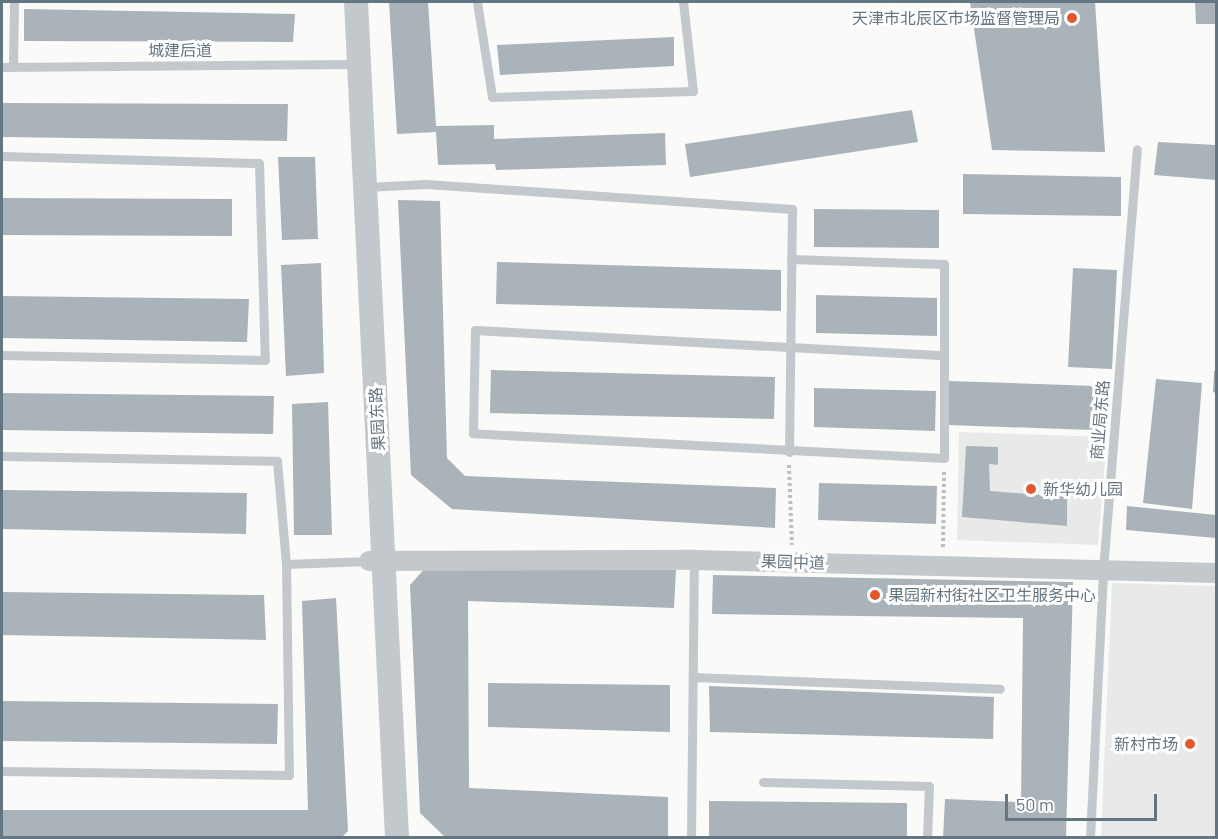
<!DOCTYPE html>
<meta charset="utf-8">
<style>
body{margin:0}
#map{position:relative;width:1218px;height:839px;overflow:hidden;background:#fafaf8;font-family:Barlow,"Noto Sans SC",sans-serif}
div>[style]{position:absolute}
.built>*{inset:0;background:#e8e9e9}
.building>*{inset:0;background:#aab3b9}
.path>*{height:4px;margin-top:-2px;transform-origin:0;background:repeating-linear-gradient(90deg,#bbbfc2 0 3px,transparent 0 6px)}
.service>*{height:9px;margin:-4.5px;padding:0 4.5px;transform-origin:4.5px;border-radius:4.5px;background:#c3c8cc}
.minor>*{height:20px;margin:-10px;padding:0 10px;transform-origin:10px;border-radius:10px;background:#c3c8cc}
.tertiary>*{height:24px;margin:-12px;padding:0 12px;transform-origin:12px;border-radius:12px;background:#c3c8cc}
.dots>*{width:16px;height:16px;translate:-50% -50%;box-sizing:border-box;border:3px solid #fff;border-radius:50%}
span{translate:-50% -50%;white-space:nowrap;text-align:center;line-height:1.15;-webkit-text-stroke:6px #fff;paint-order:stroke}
.poi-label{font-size:16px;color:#657683}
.right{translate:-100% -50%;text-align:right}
.left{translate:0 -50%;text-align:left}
.street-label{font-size:16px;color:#657683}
.frame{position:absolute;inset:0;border:3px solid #657683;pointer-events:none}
.scale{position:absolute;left:1005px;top:794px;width:152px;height:27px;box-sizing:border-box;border:3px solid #657683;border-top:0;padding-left:8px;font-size:18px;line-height:21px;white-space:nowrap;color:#657683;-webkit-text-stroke:4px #fff;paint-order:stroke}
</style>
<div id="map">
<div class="built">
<i style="clip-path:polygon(959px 432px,1107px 437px,1098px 545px,957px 540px)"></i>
<i style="clip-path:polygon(1112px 583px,1216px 586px,1216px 837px,1101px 837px)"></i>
</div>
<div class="building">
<i style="clip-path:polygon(389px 2px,428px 2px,436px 126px,494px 125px,494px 139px,665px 133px,666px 165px,496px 170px,495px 164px,438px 165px,436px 132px,397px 134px)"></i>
<i style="clip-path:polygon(970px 2px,1095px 2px,1105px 152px,992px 150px)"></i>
<i style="clip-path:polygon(1195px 2px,1216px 2px,1216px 24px,1196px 24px)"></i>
<i style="clip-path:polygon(24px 9px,295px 14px,293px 42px,24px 41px)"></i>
<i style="clip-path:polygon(674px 37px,674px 66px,500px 75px,497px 45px)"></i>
<i style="clip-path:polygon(2px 103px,288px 104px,287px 141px,2px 137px)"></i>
<i style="clip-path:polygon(912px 110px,918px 142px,690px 177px,685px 144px)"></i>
<i style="clip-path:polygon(1158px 142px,1216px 145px,1216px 180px,1154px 175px)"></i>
<i style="clip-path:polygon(278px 157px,315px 157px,318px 239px,282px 240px)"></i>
<i style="clip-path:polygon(963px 174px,1121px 177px,1121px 216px,963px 214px)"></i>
<i style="clip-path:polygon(2px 198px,232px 199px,232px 236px,2px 235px)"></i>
<i style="clip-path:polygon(398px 200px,440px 201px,447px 458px,465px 476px,776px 488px,775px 528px,452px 509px,411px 475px)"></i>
<i style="clip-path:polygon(814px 209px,939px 210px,939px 248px,814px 247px)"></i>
<i style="clip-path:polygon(497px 262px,781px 270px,781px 311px,496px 304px)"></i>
<i style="clip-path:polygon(321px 263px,324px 373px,286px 376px,281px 265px)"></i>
<i style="clip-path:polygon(1073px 268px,1117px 270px,1112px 369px,1068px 367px)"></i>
<i style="clip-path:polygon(816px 295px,937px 298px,937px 336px,816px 333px)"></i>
<i style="clip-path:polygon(2px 296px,249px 299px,247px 342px,2px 338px)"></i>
<i style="clip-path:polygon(491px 370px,775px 377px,774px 419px,490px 413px)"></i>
<i style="clip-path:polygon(1214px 371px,1216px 371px,1216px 393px,1213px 392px)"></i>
<i style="clip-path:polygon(1156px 379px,1202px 383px,1192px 509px,1143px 503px)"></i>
<i style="clip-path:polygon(948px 381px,1096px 386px,1092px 430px,948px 425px)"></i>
<i style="clip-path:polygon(814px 388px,936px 391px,935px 431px,814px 427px)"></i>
<i style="clip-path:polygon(2px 393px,274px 396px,273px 434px,2px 430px)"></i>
<i style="clip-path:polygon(328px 402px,332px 535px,294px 535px,292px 404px)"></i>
<i style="clip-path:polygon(966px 446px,998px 447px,998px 465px,989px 464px,990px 491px,1067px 497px,1067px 526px,962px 517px)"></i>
<i style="clip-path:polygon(819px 483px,937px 486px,936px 524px,818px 520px)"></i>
<i style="clip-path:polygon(2px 490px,247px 493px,246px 534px,2px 529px)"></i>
<i style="clip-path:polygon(1127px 506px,1216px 515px,1216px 538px,1126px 530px)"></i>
<i style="clip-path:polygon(427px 566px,676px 570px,674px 608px,468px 601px,469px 788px,668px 797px,668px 838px,445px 837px,420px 813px,410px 585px)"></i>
<i style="clip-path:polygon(713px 575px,1073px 582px,1066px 838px,943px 838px,945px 799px,1021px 802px,1023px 618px,712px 614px)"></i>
<i style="clip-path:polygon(2px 592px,264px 595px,266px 640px,2px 635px)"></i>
<i style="clip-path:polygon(336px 598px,348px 831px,341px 838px,2px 838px,2px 810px,308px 810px,302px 601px)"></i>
<i style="clip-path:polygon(488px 683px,670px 685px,670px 732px,488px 727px)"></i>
<i style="clip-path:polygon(709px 686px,994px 697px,993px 739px,710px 732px)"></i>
<i style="clip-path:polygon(2px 701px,278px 704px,277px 744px,2px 741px)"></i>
<i style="clip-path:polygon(709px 801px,907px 803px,907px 838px,709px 838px)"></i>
</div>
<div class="path">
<i style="left:789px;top:465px;width:80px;rotate:87.9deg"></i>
<i style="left:943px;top:547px;width:76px;rotate:-89.2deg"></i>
</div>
<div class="service">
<i style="left:477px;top:2px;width:96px;rotate:81deg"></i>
<i style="left:492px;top:97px;width:201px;rotate:-1.7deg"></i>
<i style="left:693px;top:91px;width:90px;rotate:-96.4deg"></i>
<i style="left:2px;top:67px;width:355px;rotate:-0.5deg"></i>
<i style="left:13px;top:67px;width:65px;rotate:-89.1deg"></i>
<i style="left:2px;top:156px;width:257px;rotate:1.6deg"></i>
<i style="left:259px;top:163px;width:197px;rotate:88.3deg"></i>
<i style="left:265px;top:360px;width:263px;rotate:-178.9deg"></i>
<i style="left:365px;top:187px;width:61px;rotate:-2.8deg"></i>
<i style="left:426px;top:184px;width:367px;rotate:3.9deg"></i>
<i style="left:792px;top:209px;width:243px;rotate:90.7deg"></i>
<i style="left:791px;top:259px;width:153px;rotate:1.9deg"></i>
<i style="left:944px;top:264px;width:194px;rotate:90deg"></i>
<i style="left:944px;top:458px;width:472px;rotate:-177deg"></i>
<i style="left:473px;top:433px;width:103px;rotate:-88.9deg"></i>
<i style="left:475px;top:330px;width:469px;rotate:3.1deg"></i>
<i style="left:2px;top:456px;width:275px;rotate:1deg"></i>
<i style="left:277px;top:461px;width:103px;rotate:85deg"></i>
<i style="left:286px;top:564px;width:211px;rotate:89.2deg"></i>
<i style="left:289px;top:775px;width:287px;rotate:-179.2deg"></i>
<i style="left:286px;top:564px;width:83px;rotate:-2.1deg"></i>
<i style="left:693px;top:677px;width:307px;rotate:2.2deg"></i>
<i style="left:763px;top:782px;width:166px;rotate:1.4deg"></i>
<i style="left:929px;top:786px;width:52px;rotate:92.2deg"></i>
<i style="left:691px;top:838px;width:278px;rotate:-89.4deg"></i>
<i style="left:1090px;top:838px;width:268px;rotate:-87.2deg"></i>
<i style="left:1103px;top:570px;width:422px;rotate:-85.4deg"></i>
</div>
<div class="minor">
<i style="left:369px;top:561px;width:325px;rotate:-0.2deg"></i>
<i style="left:694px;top:560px;width:522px;rotate:1.43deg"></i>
</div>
<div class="tertiary">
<i style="left:356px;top:2px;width:837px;rotate:87.19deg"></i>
</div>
<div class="dots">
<i style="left:1072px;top:18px;background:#e4572e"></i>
<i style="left:1031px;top:489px;background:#e4572e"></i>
<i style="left:875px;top:595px;background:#e4572e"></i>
<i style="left:1190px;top:744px;background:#e4572e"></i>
</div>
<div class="poi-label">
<span class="right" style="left:1060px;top:18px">天津市北辰区市场监督管理局</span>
<span class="left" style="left:1043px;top:489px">新华幼儿园</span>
<span class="left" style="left:888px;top:595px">果园新村街社区卫生服务中心</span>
<span class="right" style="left:1178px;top:744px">新村市场</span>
</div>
<div class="street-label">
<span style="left:180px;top:50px">城建后道</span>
<span style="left:377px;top:419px;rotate:-93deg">果园东路</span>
<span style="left:1100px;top:420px;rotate:-85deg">商业局东路</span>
<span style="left:793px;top:562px;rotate:2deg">果园中道</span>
</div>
<div class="frame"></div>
<div class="scale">50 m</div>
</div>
